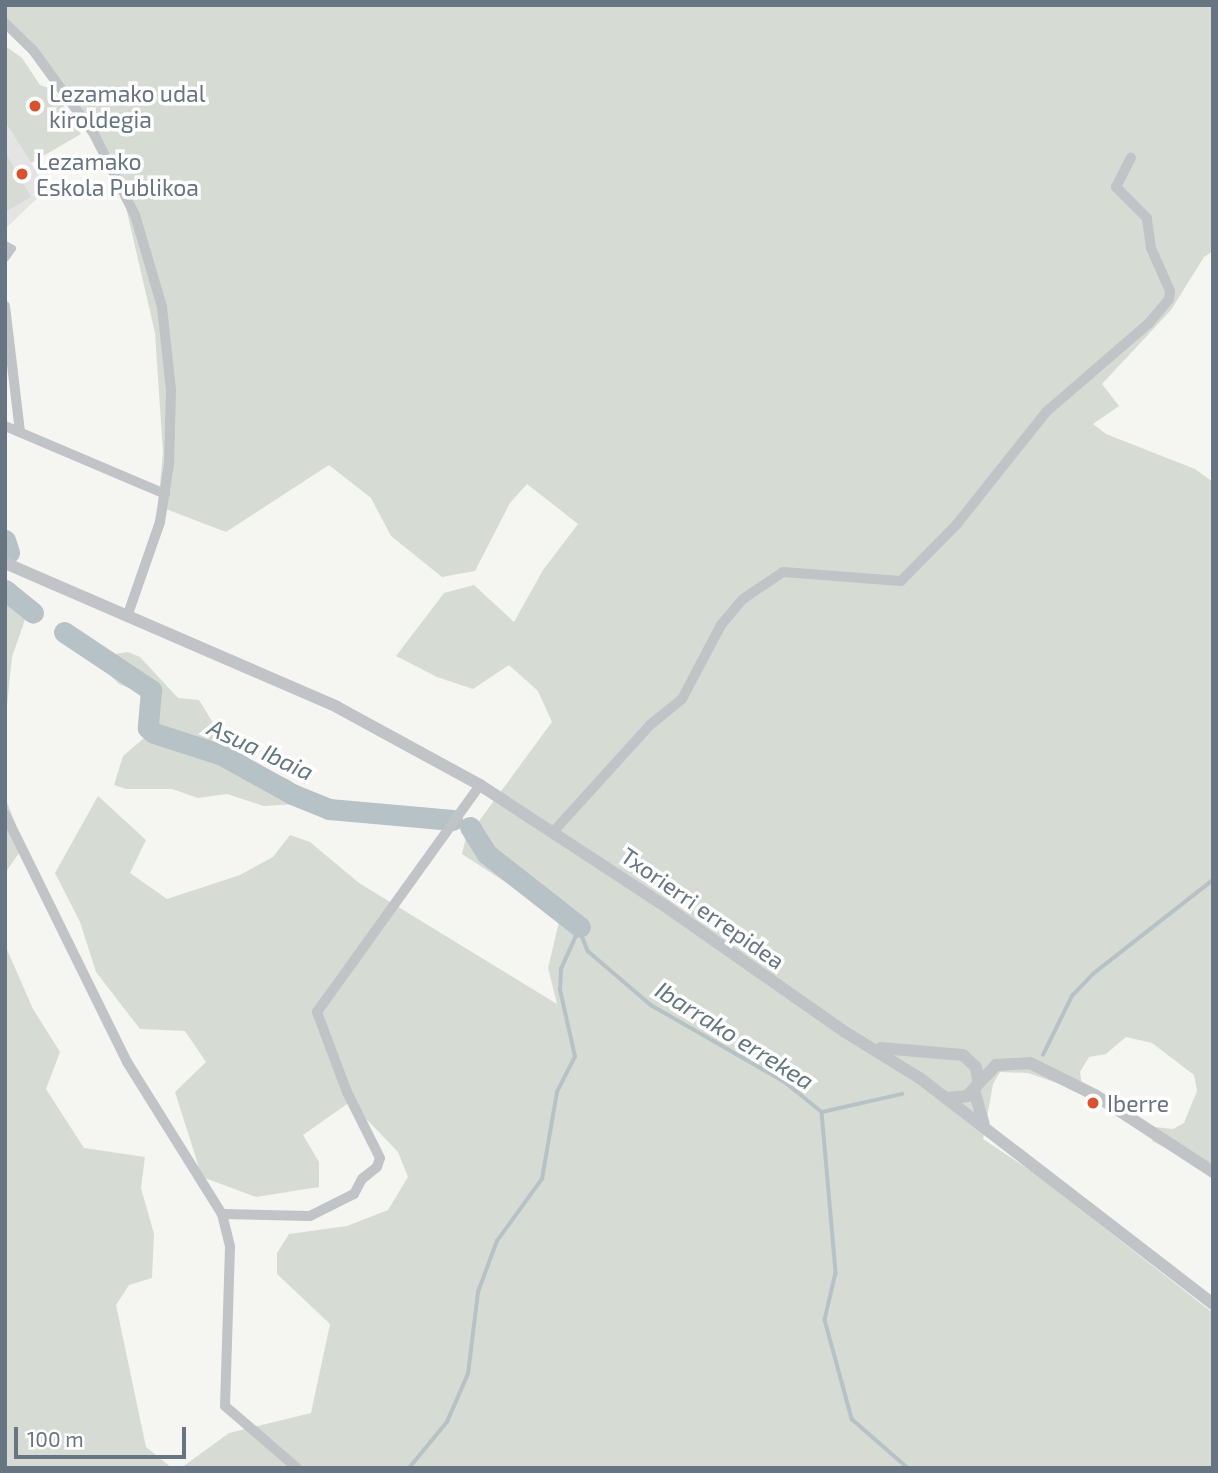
<!DOCTYPE html>
<html>
<head>
<meta charset="utf-8">
<style>
	body { margin:0 }
	#map { position:relative; width:1218px; height:1473px; overflow:hidden; background:#f5f5f2; font-family:"Exo 2",sans-serif }
	div>[style] { position:absolute }
	.built>* { inset:0; background:#e3e4e3 }
	.green>* { inset:0; background:#d6dcd3 }
	.stream>* { height:3.5px; margin:-1.75px; padding:0 1.75px; transform-origin:1.75px; border-radius:1.75px; background:#b7c2c6 }
	.river>* { height:21px; margin:-10.5px; padding:0 10.5px; transform-origin:10.5px; border-radius:10.5px; background:#b7c2c6 }
	.pedestrian>* { height:7px; margin:-3.5px; padding:0 3.5px; transform-origin:3.5px; border-radius:3.5px; background:#c0c4c7 }
	.minor>* { height:10px; margin:-5px; padding:0 5px; transform-origin:5px; border-radius:5px; background:#c0c4c7 }
	.tertiary>* { height:12px; margin:-6px; padding:0 6px; transform-origin:6px; border-radius:6px; background:#c0c4c7 }
	.dots>* { width:19px; height:19px; translate:-50% -50%; box-sizing:border-box; border:4px solid #fff; border-radius:50% }
	span { translate:-50% -50%; white-space:nowrap; text-align:center; line-height:1.15; -webkit-text-stroke:7px #fff; paint-order:stroke }
	.poi-label { font-size:23px; color:#667581 }
	.left { translate:0 -50%; text-align:left }
	.street-label { font-size:23px; color:#667581 }
	.water-label { font-size:24px; color:#62777e; font-style:italic }
	.frame { position:absolute; inset:0; border:7px solid #667581; pointer-events:none }
	.scale { position:absolute; left:14px; top:1427px; width:172px; height:32px; box-sizing:border-box; border:4px solid #667581; border-top:0; padding-left:9px; font-size:21px; line-height:24px; white-space:nowrap; color:#667581; -webkit-text-stroke:5px #fff; paint-order:stroke }
</style>
</head>
<body>
<div id="map">
	<div class="built">
		<div style="clip-path:polygon(5px 122px,47px 189px,5px 229px)"></div>
	</div>
	<div class="green">
		<div style="clip-path:polygon(5px 5px,1213px 5px,1213px 251px,1204px 257px,1171px 310px,1102px 384px,1119px 406px,1093px 424px,1106px 434px,1195px 469px,1213px 482px,1213px 1173px,1152px 1141px,1154px 1127px,1173px 1129px,1184px 1123px,1197px 1091px,1194px 1075px,1152px 1043px,1126px 1037px,1106px 1054px,1089px 1057px,1080px 1072px,1083px 1092px,1028px 1073px,1000px 1072px,993px 1084px,983px 1139px,1034px 1173px,1213px 1313px,1213px 1468px,181px 1468px,229px 1433px,311px 1413px,330px 1324px,277px 1274px,277px 1253px,289px 1234px,347px 1226px,388px 1210px,408px 1177px,398px 1152px,350px 1102px,303px 1135px,319px 1162px,319px 1187px,256px 1197px,202px 1177px,175px 1092px,206px 1062px,185px 1031px,140px 1029px,96px 972px,80px 922px,55px 873px,98px 796px,146px 840px,130px 873px,167px 899px,240px 875px,273px 857px,290px 835px,310px 842px,359px 883px,557px 1004px,548px 968px,560px 918px,462px 854px,468px 828px,479px 821px,552px 722px,538px 691px,509px 665px,473px 689px,437px 677px,396px 656px,444px 593px,474px 585px,514px 622px,543px 570px,578px 524px,527px 484px,510px 503px,475px 571px,442px 577px,391px 536px,371px 498px,329px 465px,226px 532px,158px 506px,163px 452px,155px 333px,121px 186px,81px 109px,28px 38px,5px 20px)"></div>
		<div style="clip-path:polygon(5px 46px,22px 58px,40px 85px,54px 90px,81px 134px,31px 163px,5px 122px)"></div>
		<div style="clip-path:polygon(5px 152px,31px 197px,5px 212px)"></div>
		<div style="clip-path:polygon(5px 594px,28px 611px,12px 657px,5px 725px)"></div>
		<div style="clip-path:polygon(128px 652px,140px 657px,178px 698px,199px 700px,213px 723px,234px 739px,253px 764px,290px 780px,310px 797px,295px 804px,264px 806px,227px 794px,198px 798px,172px 789px,126px 789px,114px 785px,123px 756px,150px 733px,145px 724px,148px 696px,119px 684px,108px 673px,108px 662px,115px 654px)"></div>
		<div style="clip-path:polygon(5px 797px,24px 846px,5px 873px)"></div>
		<div style="clip-path:polygon(5px 945px,33px 1009px,60px 1052px,46px 1089px,84px 1148px,145px 1157px,141px 1188px,154px 1234px,152px 1278px,129px 1285px,116px 1305px,146px 1447px,172px 1468px,5px 1468px)"></div>
	</div>
	<div class="stream">
		<div style="left:580px;top:931px;width:22px;rotate:68deg"></div>
		<div style="left:588px;top:951px;width:83px;rotate:40.6deg"></div>
		<div style="left:651px;top:1005px;width:155px;rotate:29.9deg"></div>
		<div style="left:785px;top:1082px;width:48px;rotate:39deg"></div>
		<div style="left:822px;top:1112px;width:82px;rotate:-12.7deg"></div>
		<div style="left:1043px;top:1055px;width:66px;rotate:-63.8deg"></div>
		<div style="left:1072px;top:996px;width:30px;rotate:-46deg"></div>
		<div style="left:1093px;top:974px;width:152px;rotate:-38.1deg"></div>
		<div style="left:822px;top:1112px;width:162px;rotate:85deg"></div>
		<div style="left:836px;top:1273px;width:48px;rotate:103.2deg"></div>
		<div style="left:825px;top:1320px;width:103px;rotate:74.7deg"></div>
		<div style="left:852px;top:1419px;width:74px;rotate:41.2deg"></div>
		<div style="left:409px;top:1468px;width:60px;rotate:-50.4deg"></div>
		<div style="left:447px;top:1422px;width:52px;rotate:-66.4deg"></div>
		<div style="left:468px;top:1374px;width:83px;rotate:-83deg"></div>
		<div style="left:478px;top:1292px;width:54px;rotate:-69.6deg"></div>
		<div style="left:497px;top:1241px;width:77px;rotate:-54deg"></div>
		<div style="left:542px;top:1179px;width:88px;rotate:-80.2deg"></div>
		<div style="left:557px;top:1092px;width:39px;rotate:-63deg"></div>
		<div style="left:575px;top:1057px;width:69px;rotate:-102.6deg"></div>
		<div style="left:560px;top:990px;width:21px;rotate:-87deg"></div>
		<div style="left:561px;top:969px;width:46px;rotate:-65.7deg"></div>
	</div>
	<div class="river">
		<div style="left:5px;top:540px;width:13px;rotate:72deg"></div>
		<div style="left:5px;top:590px;width:36px;rotate:39deg"></div>
		<div style="left:64px;top:632px;width:105px;rotate:33.7deg"></div>
		<div style="left:151px;top:690px;width:38px;rotate:95deg"></div>
		<div style="left:148px;top:728px;width:8px;rotate:40deg"></div>
		<div style="left:154px;top:733px;width:71px;rotate:17.9deg"></div>
		<div style="left:222px;top:755px;width:80px;rotate:29.1deg"></div>
		<div style="left:292px;top:794px;width:40px;rotate:22deg"></div>
		<div style="left:329px;top:809px;width:124px;rotate:5.1deg"></div>
		<div style="left:470px;top:827px;width:32px;rotate:58deg"></div>
		<div style="left:487px;top:854px;width:118px;rotate:38.1deg"></div>
	</div>
	<div class="pedestrian">
		<div style="left:5px;top:244px;width:8px;rotate:30deg"></div>
		<div style="left:12px;top:248px;width:12px;rotate:125deg"></div>
	</div>
	<div class="minor">
		<div style="left:5px;top:23px;width:39px;rotate:44deg"></div>
		<div style="left:33px;top:50px;width:104px;rotate:54deg"></div>
		<div style="left:94px;top:134px;width:91px;rotate:63.2deg"></div>
		<div style="left:135px;top:215px;width:96px;rotate:73.6deg"></div>
		<div style="left:162px;top:307px;width:83px;rotate:83.8deg"></div>
		<div style="left:171px;top:390px;width:74px;rotate:91.5deg"></div>
		<div style="left:169px;top:464px;width:59px;rotate:98.8deg"></div>
		<div style="left:160px;top:522px;width:97px;rotate:109.2deg"></div>
		<div style="left:5px;top:306px;width:127px;rotate:83.2deg"></div>
		<div style="left:5px;top:426px;width:174px;rotate:23deg"></div>
		<div style="left:5px;top:814px;width:276px;rotate:63.8deg"></div>
		<div style="left:127px;top:1062px;width:179px;rotate:58deg"></div>
		<div style="left:222px;top:1214px;width:34px;rotate:76deg"></div>
		<div style="left:230px;top:1247px;width:159px;rotate:91.8deg"></div>
		<div style="left:225px;top:1406px;width:95px;rotate:40.7deg"></div>
		<div style="left:553px;top:832px;width:144px;rotate:-47.8deg"></div>
		<div style="left:650px;top:725px;width:41px;rotate:-39.1deg"></div>
		<div style="left:682px;top:699px;width:84px;rotate:-62.2deg"></div>
		<div style="left:721px;top:625px;width:34px;rotate:-50deg"></div>
		<div style="left:743px;top:599px;width:48px;rotate:-34deg"></div>
		<div style="left:783px;top:572px;width:118px;rotate:4.4deg"></div>
		<div style="left:901px;top:581px;width:80px;rotate:-45.5deg"></div>
		<div style="left:957px;top:524px;width:143px;rotate:-51.5deg"></div>
		<div style="left:1046px;top:412px;width:136px;rotate:-40.8deg"></div>
		<div style="left:1149px;top:323px;width:31px;rotate:-50deg"></div>
		<div style="left:1169px;top:299px;width:8px;rotate:-83deg"></div>
		<div style="left:1170px;top:291px;width:47px;rotate:-113.8deg"></div>
		<div style="left:1151px;top:248px;width:30px;rotate:-98deg"></div>
		<div style="left:1147px;top:218px;width:44px;rotate:-135deg"></div>
		<div style="left:1116px;top:187px;width:33px;rotate:-63deg"></div>
		<div style="left:222px;top:1214px;width:88px;rotate:1.3deg"></div>
		<div style="left:310px;top:1216px;width:49px;rotate:-26.6deg"></div>
		<div style="left:354px;top:1194px;width:17px;rotate:-62deg"></div>
		<div style="left:362px;top:1179px;width:19px;rotate:-39deg"></div>
		<div style="left:377px;top:1167px;width:9px;rotate:-72deg"></div>
		<div style="left:380px;top:1158px;width:74px;rotate:-116.6deg"></div>
		<div style="left:347px;top:1092px;width:85px;rotate:-110.6deg"></div>
		<div style="left:317px;top:1012px;width:279px;rotate:-54.3deg"></div>
	</div>
	<div class="tertiary">
		<div style="left:5px;top:563px;width:362px;rotate:23.4deg"></div>
		<div style="left:337px;top:707px;width:163px;rotate:28.6deg"></div>
		<div style="left:480px;top:785px;width:221px;rotate:33.2deg"></div>
		<div style="left:665px;top:906px;width:220px;rotate:35deg"></div>
		<div style="left:845px;top:1032px;width:89px;rotate:31.7deg"></div>
		<div style="left:921px;top:1079px;width:369px;rotate:37.6deg"></div>
		<div style="left:881px;top:1048px;width:82px;rotate:4.9deg"></div>
		<div style="left:963px;top:1055px;width:18px;rotate:43deg"></div>
		<div style="left:976px;top:1067px;width:13px;rotate:81deg"></div>
		<div style="left:974px;top:1090px;width:35px;rotate:74deg"></div>
		<div style="left:946px;top:1098px;width:21px;rotate:-5deg"></div>
		<div style="left:967px;top:1096px;width:42px;rotate:-46.9deg"></div>
		<div style="left:996px;top:1065px;width:34px;rotate:-3deg"></div>
		<div style="left:1030px;top:1063px;width:72px;rotate:26.2deg"></div>
		<div style="left:1095px;top:1095px;width:141px;rotate:33.1deg"></div>
	</div>
	<div class="dots">
		<div style="left:35px;top:106px;background:#d7532f"></div>
		<div style="left:22px;top:174px;background:#d7532f"></div>
		<div style="left:1093px;top:1103px;background:#d7532f"></div>
	</div>
	<div class="poi-label">
		<span class="left" style="left:49px;top:106px">Lezamako udal<br>kiroldegia</span>
		<span class="left" style="left:36px;top:174px">Lezamako<br>Eskola Publikoa</span>
		<span class="left" style="left:1107px;top:1103px">Iberre</span>
	</div>
	<div class="street-label">
		<span style="left:703px;top:908px;rotate:35deg">Txorierri errepidea</span>
	</div>
	<div class="water-label">
		<span style="left:261px;top:749px;rotate:25deg">Asua Ibaia</span>
		<span style="left:735px;top:1035px;rotate:32deg">Ibarrako errekea</span>
	</div>
	<div class="frame"></div>
	<div class="scale">100 m</div>
</div>
</body>
</html>
